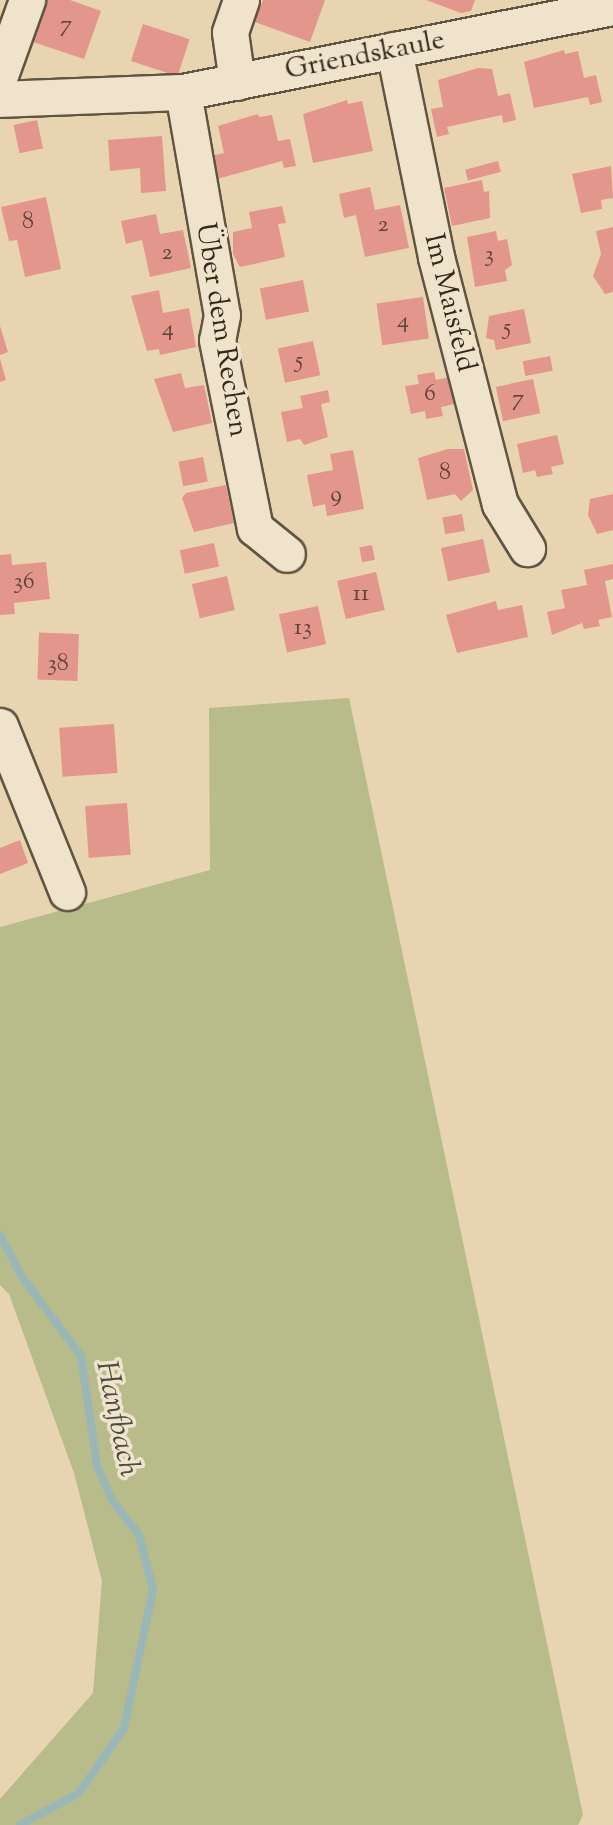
<!DOCTYPE html>
<html>
<head>
<meta charset="utf-8">
<style>
	body { margin:0 }
	#map { position:relative; width:613px; height:1825px; overflow:hidden; background:#e8d4b1; font-family:"Sorts Mill Goudy",serif }
	div>[style] { position:absolute }
	.green>* { inset:0; background:#b7bc8a }
	.stream>* { height:8px; margin:-4px; padding:0 4px; transform-origin:4px; border-radius:4px; background:#9bb6b6 }
	.building>* { inset:0; background:#e3968c; transform-origin:0 0 }
	.roads { filter:drop-shadow(2px 0 #605442) drop-shadow(-2px 0 #605442) drop-shadow(0 2px #605442) drop-shadow(0 -2px #605442) }
	.minor>* { height:35px; margin:-17.5px; padding:0 17.5px; transform-origin:17.5px; border-radius:17.5px; background:#f0e3cc }
	span { translate:-50% -50%; white-space:nowrap; text-align:center; line-height:1.15; -webkit-text-stroke:7px #f0e3cc; paint-order:stroke }
	.number-label { font-size:24px; color:#5f4439 }
	.number-label span { -webkit-text-stroke-width:0 }
	.street-label { font-size:28px; color:#33291d }
	.water-label { font-size:30px; color:#4d4c43; font-style:italic }
</style>
</head>
<body>
<div id="map">
	<div class="green">
		<div style="clip-path:polygon(349px 698px,583px 1815px,578px 1825px,0 1825px,0 1799px,93px 1693px,102px 1581px,74px 1473px,9px 1294px,0 1285px,0 927px,210px 870px,209px 708px)"></div>
	</div>
	<div class="stream">
		<div style="left:0;top:1235px;width:47px;rotate:62.4deg"></div>
		<div style="left:22px;top:1277px;width:99px;rotate:53.2deg"></div>
		<div style="left:81px;top:1356px;width:111px;rotate:81.7deg"></div>
		<div style="left:97px;top:1466px;width:37px;rotate:66deg"></div>
		<div style="left:112px;top:1500px;width:44px;rotate:52.4deg"></div>
		<div style="left:139px;top:1535px;width:57px;rotate:75.7deg"></div>
		<div style="left:153px;top:1590px;width:141px;rotate:101.9deg"></div>
		<div style="left:124px;top:1728px;width:79px;rotate:124.7deg"></div>
		<div style="left:79px;top:1793px;width:67px;rotate:151.5deg"></div>
	</div>
	<div class="building">
		<div style="clip-path:polygon(44px 0,70px 0,101px 11px,84px 59px,30px 41px)"></div>
		<div style="clip-path:polygon(263px 0,325px 0,310px 42px,255px 22px)"></div>
		<div style="clip-path:polygon(426px 0,475px 0,471px 11px,461px 13px)"></div>
		<div style="left:143px;top:24px;width:49px;height:39px;rotate:18deg"></div>
		<div style="clip-path:polygon(564px 50px,565px 54px,578px 51px,584px 78px,596px 75px,602px 102px,590px 105px,588px 97px,534px 108px,524px 62px)"></div>
		<div style="clip-path:polygon(478px 68px,492px 69px,498px 96px,510px 93px,516px 120px,503px 123px,502px 115px,474px 121px,447px 127px,449px 134px,437px 137px,431px 109px,443px 107px,438px 80px)"></div>
		<div style="clip-path:polygon(347px 100px,348px 104px,362px 101px,373px 151px,313px 163px,303px 114px)"></div>
		<div style="clip-path:polygon(258px 114px,259px 117px,272px 115px,278px 141px,290px 139px,296px 166px,284px 168px,282px 161px,217px 179px,212px 156px,224px 153px,218px 126px)"></div>
		<div style="left:37px;top:120px;width:29px;height:24px;rotate:78deg"></div>
		<div style="clip-path:polygon(162px 136px,166px 191px,141px 193px,140px 168px,110px 171px,108px 140px)"></div>
		<div style="left:498px;top:161px;width:11px;height:34px;rotate:75deg"></div>
		<div style="clip-path:polygon(611px 166px,613px 198px,601px 200px,602px 209px,581px 213px,572px 174px)"></div>
		<div style="clip-path:polygon(482px 180px,484px 192px,489px 191px,490px 218px,452px 226px,444px 188px)"></div>
		<div style="clip-path:polygon(370px 187px,375px 210px,400px 205px,409px 248px,365px 257px,356px 215px,344px 218px,339px 194px)"></div>
		<div style="clip-path:polygon(46px 197px,61px 269px,25px 277px,17px 240px,9px 241px,1px 207px)"></div>
		<div style="clip-path:polygon(282px 206px,286px 223px,278px 224px,285px 257px,240px 267px,233px 254px,233px 232px,252px 228px,249px 212px)"></div>
		<div style="clip-path:polygon(156px 214px,160px 234px,183px 230px,191px 268px,150px 277px,142px 240px,126px 244px,121px 221px)"></div>
		<div style="clip-path:polygon(613px 227px,613px 292px,605px 294px,593px 276px,601px 254px,596px 231px)"></div>
		<div style="clip-path:polygon(496px 231px,498px 241px,507px 239px,512px 265px,505px 270px,507px 281px,475px 287px,467px 237px)"></div>
		<div style="left:303px;top:280px;width:32px;height:44px;rotate:79deg"></div>
		<div style="clip-path:polygon(159px 290px,163px 313px,189px 308px,196px 347px,160px 355px,159px 349px,147px 351px,131px 296px)"></div>
		<div style="left:423px;top:297px;width:42px;height:47px;rotate:82deg"></div>
		<div style="clip-path:polygon(524px 309px,531px 343px,496px 350px,494px 340px,486px 338px,489px 316px)"></div>
		<div style="clip-path:polygon(0 326px,8px 352px,0 355px)"></div>
		<div style="left:313px;top:341px;width:35px;height:36px;rotate:78deg"></div>
		<div style="left:550px;top:356px;width:15px;height:28px;rotate:79deg"></div>
		<div style="clip-path:polygon(0 359px,6px 380px,0 382px)"></div>
		<div style="clip-path:polygon(434px 372px,436px 380px,450px 377px,455px 404px,441px 407px,443px 416px,426px 419px,425px 411px,411px 414px,405px 386px,419px 384px,417px 375px)"></div>
		<div style="clip-path:polygon(181px 373px,185px 388px,204px 385px,212px 423px,173px 432px,154px 379px)"></div>
		<div style="left:533px;top:379px;width:35px;height:38px;rotate:78deg"></div>
		<div style="clip-path:polygon(328px 390px,330px 402px,321px 404px,328px 437px,304px 445px,300px 439px,287px 442px,281px 412px,303px 408px,300px 396px)"></div>
		<div style="clip-path:polygon(557px 435px,564px 464px,551px 467px,553px 474px,537px 477px,535px 470px,523px 473px,517px 444px)"></div>
		<div style="clip-path:polygon(448px 449px,464px 449px,473px 490px,461px 501px,455px 494px,427px 500px,418px 458px)"></div>
		<div style="clip-path:polygon(353px 450px,364px 509px,327px 516px,325px 504px,313px 507px,307px 475px,333px 470px,330px 454px)"></div>
		<div style="left:203px;top:457px;width:25px;height:25px;rotate:79deg"></div>
		<div style="clip-path:polygon(226px 485px,234px 523px,194px 532px,182px 498px,186px 493px)"></div>
		<div style="clip-path:polygon(613px 494px,613px 530px,597px 534px,588px 515px,590px 499px)"></div>
		<div style="left:462px;top:514px;width:17px;height:20px;rotate:80deg"></div>
		<div style="left:483px;top:539px;width:34px;height:43px;rotate:78deg"></div>
		<div style="left:214px;top:543px;width:24px;height:35px;rotate:78deg"></div>
		<div style="left:372px;top:545px;width:15px;height:13px;rotate:79deg"></div>
		<div style="clip-path:polygon(11px 554px,12px 565px,46px 562px,50px 599px,14px 603px,15px 614px,0 615px,0 555px)"></div>
		<div style="clip-path:polygon(613px 564px,613px 579px,605px 581px,612px 617px,598px 620px,600px 626px,584px 629px,582px 623px,552px 635px,547px 612px,565px 608px,561px 590px,587px 585px,584px 570px)"></div>
		<div style="left:376px;top:572px;width:39px;height:40px;rotate:77deg"></div>
		<div style="left:227px;top:576px;width:35px;height:36px;rotate:77deg"></div>
		<div style="clip-path:polygon(496px 601px,498px 610px,522px 605px,528px 637px,457px 653px,446px 615px)"></div>
		<div style="left:318px;top:606px;width:39px;height:40px;rotate:78deg"></div>
		<div style="left:79px;top:634px;width:47px;height:40px;rotate:92deg"></div>
		<div style="left:114px;top:724px;width:49px;height:55px;rotate:86deg"></div>
		<div style="left:127px;top:803px;width:52px;height:42px;rotate:86deg"></div>
		<div style="clip-path:polygon(20px 840px,28px 863px,0 874px,0 848px)"></div>
	</div>
	<div class="roads">
		<div class="minor">
			<div style="left:394px;top:50px;width:211px;rotate:78.5deg"></div>
			<div style="left:436px;top:257px;width:255px;rotate:75.5deg"></div>
			<div style="left:500px;top:504px;width:52px;rotate:58.5deg"></div>
			<div style="left:0;top:75px;width:80px;rotate:-70.2deg"></div>
			<div style="left:237px;top:82px;width:50px;rotate:-98deg"></div>
			<div style="left:230px;top:32px;width:34px;rotate:-71deg"></div>
			<div style="left:183px;top:92px;width:226px;rotate:80.1deg"></div>
			<div style="left:222px;top:315px;width:25px;rotate:101deg"></div>
			<div style="left:217px;top:340px;width:192px;rotate:78.6deg"></div>
			<div style="left:255px;top:528px;width:41px;rotate:39.1deg"></div>
			<div style="left:0;top:99px;width:183px;rotate:-2.2deg"></div>
			<div style="left:183px;top:92px;width:438px;rotate:-11.2deg"></div>
			<div style="left:0;top:726px;width:179px;rotate:68deg"></div>
		</div>
	</div>
	<div class="number-label">
		<span style="left:66px;top:26px">7</span>
		<span style="left:28px;top:223px">8</span>
		<span style="left:383px;top:226px">2</span>
		<span style="left:167px;top:254px">2</span>
		<span style="left:489px;top:256px">3</span>
		<span style="left:403px;top:322px">4</span>
		<span style="left:507px;top:329px">5</span>
		<span style="left:168px;top:330px">4</span>
		<span style="left:299px;top:362px">5</span>
		<span style="left:430px;top:395px">6</span>
		<span style="left:518px;top:400px">7</span>
		<span style="left:445px;top:474px">8</span>
		<span style="left:336px;top:496px">9</span>
		<span style="left:24px;top:583px">36</span>
		<span style="left:361px;top:595px">11</span>
		<span style="left:303px;top:629px">13</span>
		<span style="left:58px;top:665px">38</span>
	</div>
	<div class="street-label">
		<span style="left:365px;top:56px;rotate:-11deg">Griendskaule</span>
		<span style="left:449px;top:303px;rotate:76deg">Im Maisfeld</span>
		<span style="left:221px;top:330px;rotate:81deg">Über dem Rechen</span>
	</div>
	<div class="water-label">
		<span style="left:116px;top:1419px;rotate:78deg">Hanfbach</span>
	</div>
</div>
</body>
</html>
